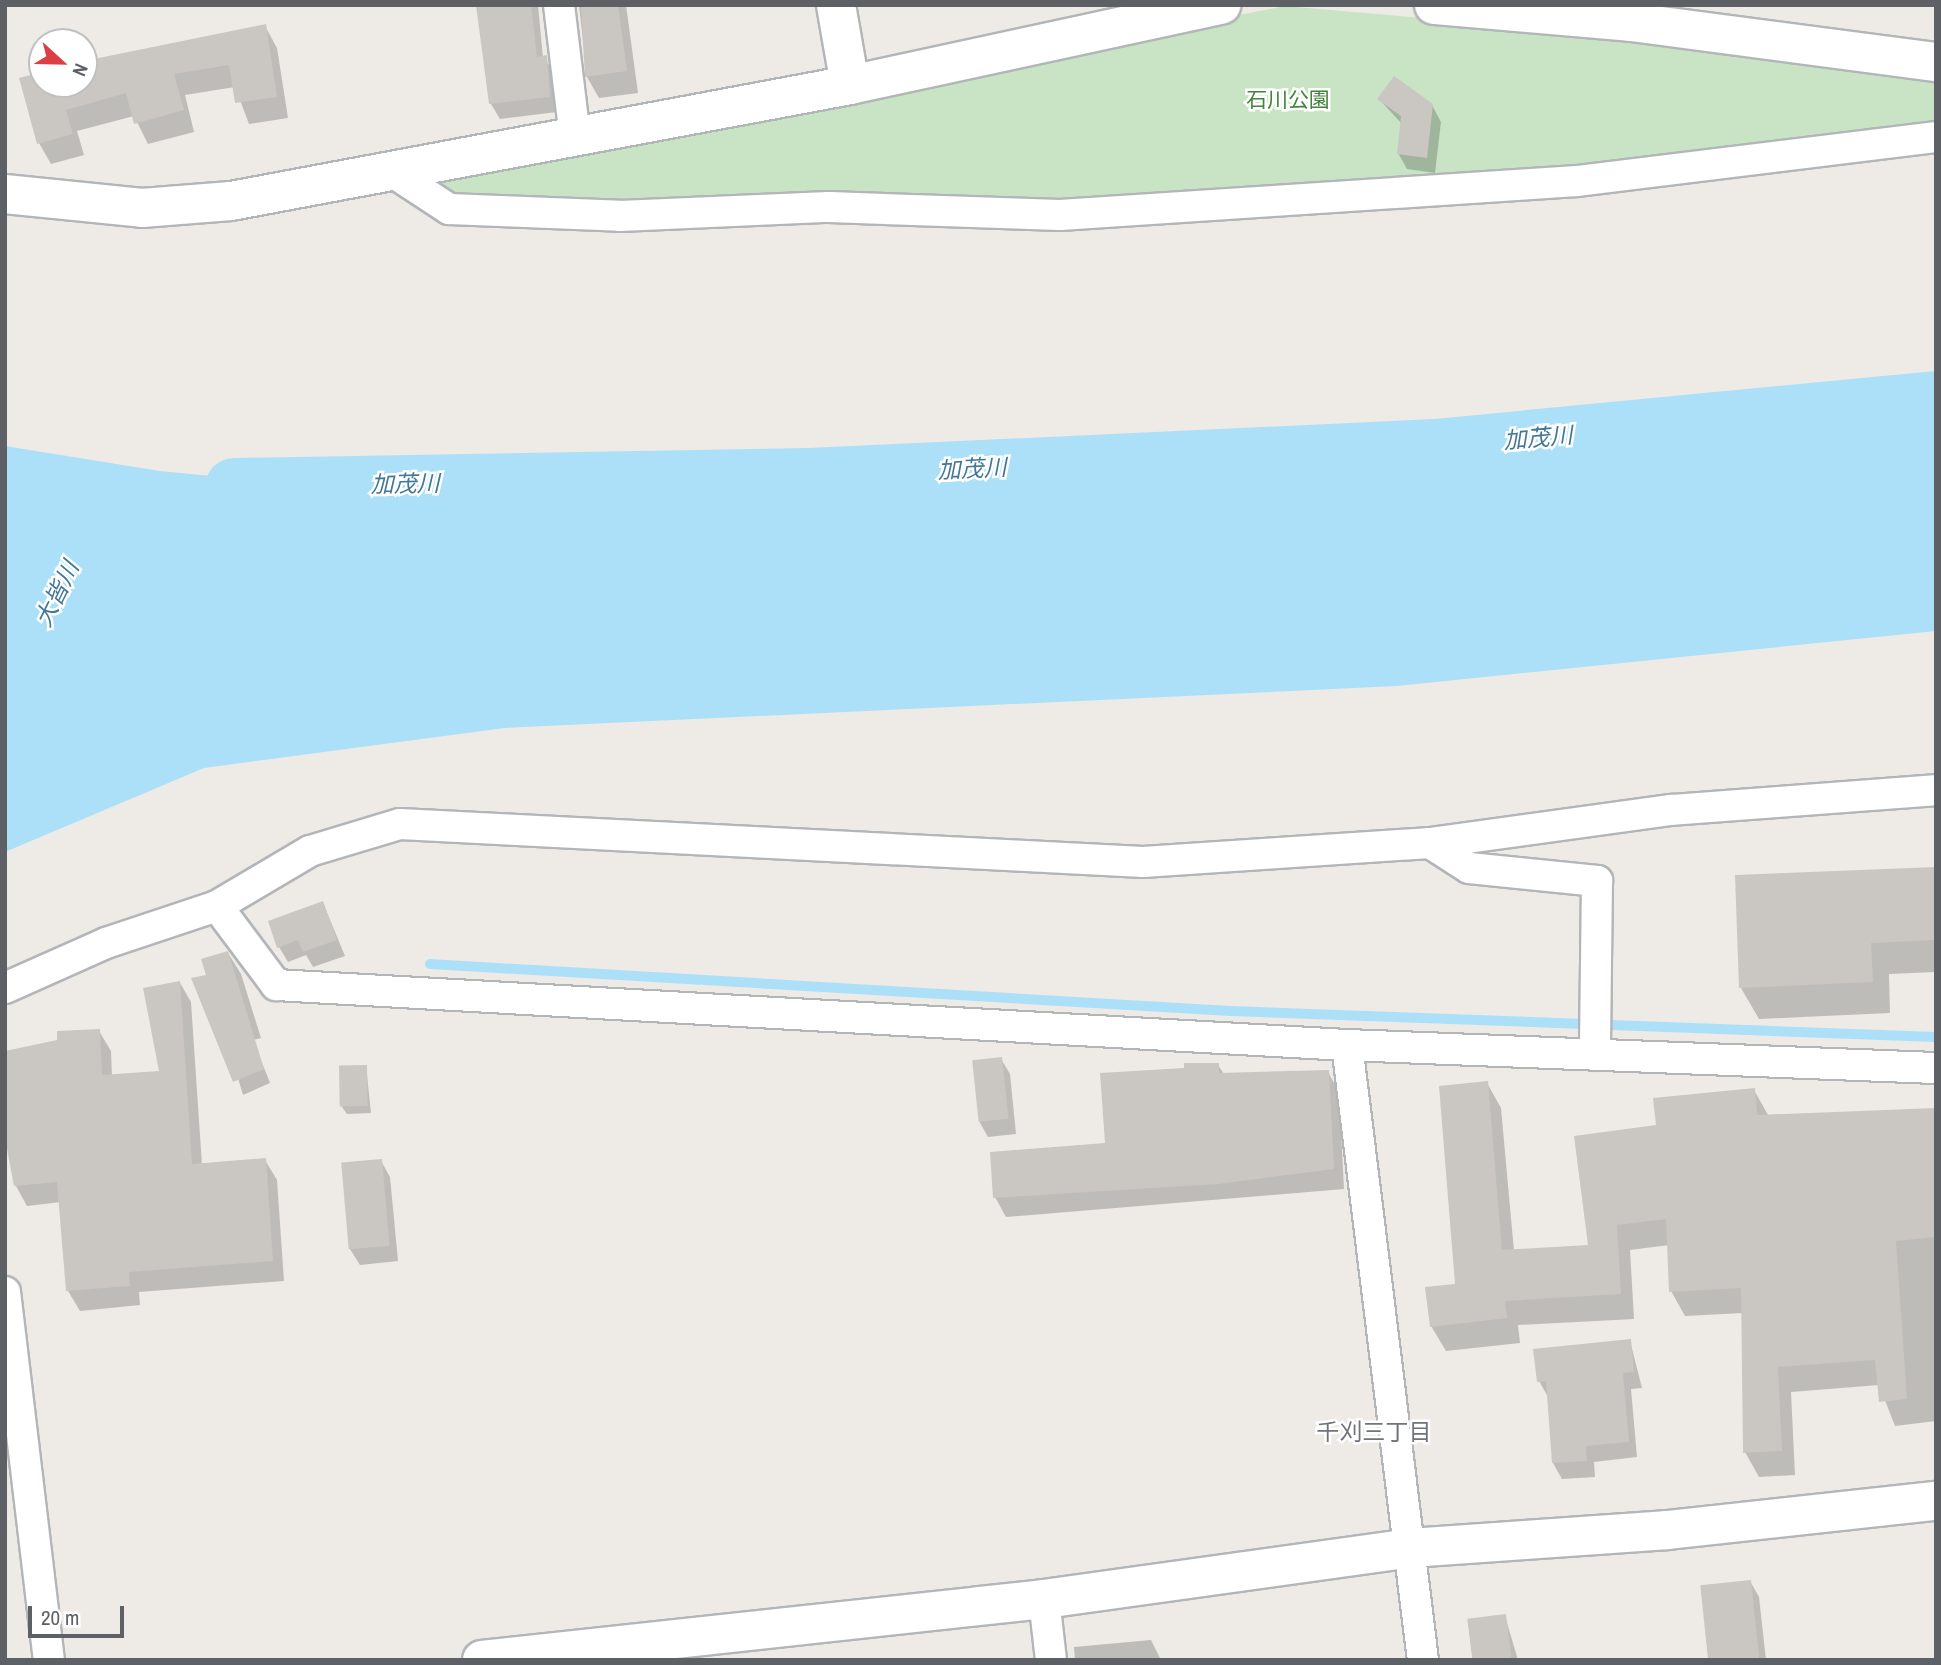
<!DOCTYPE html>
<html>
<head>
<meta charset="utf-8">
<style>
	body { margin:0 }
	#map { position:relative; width:1941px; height:1665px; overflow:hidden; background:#eeebe6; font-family:"Archivo Narrow","Noto Sans JP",sans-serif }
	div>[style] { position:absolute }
	.green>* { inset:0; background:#c8e4c4 }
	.water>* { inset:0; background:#ace0f8 }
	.shadow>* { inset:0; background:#0003 }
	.stream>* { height:10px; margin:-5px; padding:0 5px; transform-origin:5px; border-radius:5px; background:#ace0f8 }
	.river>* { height:58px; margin:-29px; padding:0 29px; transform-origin:29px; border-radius:29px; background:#ace0f8 }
	.building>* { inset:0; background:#cac6c2; transform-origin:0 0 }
	.roads { filter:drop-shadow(2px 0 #b3b6b9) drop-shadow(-2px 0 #b3b6b9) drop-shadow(0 2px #b3b6b9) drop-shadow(0 -2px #b3b6b9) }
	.street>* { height:30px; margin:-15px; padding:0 15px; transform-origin:15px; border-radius:15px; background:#fff }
	.secondary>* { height:38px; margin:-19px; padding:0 19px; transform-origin:19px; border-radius:19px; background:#fff }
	span { translate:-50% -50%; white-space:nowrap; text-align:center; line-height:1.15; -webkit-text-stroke:5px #fff; paint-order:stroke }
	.park-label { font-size:21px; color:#42843d }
	.water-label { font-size:23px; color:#437798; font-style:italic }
	.neighbourhood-label { font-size:23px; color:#6e7477 }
	.frame { position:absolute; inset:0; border:7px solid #5d6165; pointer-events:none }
	.north { position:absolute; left:28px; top:28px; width:70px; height:70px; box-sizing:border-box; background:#fff; border:2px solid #bec0c1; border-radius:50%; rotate:112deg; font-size:19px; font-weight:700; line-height:28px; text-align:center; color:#5d6165 }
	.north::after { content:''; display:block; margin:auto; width:24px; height:32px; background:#dc3e45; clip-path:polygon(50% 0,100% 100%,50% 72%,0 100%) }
	.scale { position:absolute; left:28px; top:1606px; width:96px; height:32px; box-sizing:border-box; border:4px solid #5d6165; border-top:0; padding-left:9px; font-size:21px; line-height:24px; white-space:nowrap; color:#5d6165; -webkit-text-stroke:5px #fff; paint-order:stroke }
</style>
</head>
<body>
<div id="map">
	<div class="green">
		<div style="clip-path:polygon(1285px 6px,1936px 63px,1936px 130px,1572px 176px,1059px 205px,451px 202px,415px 178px)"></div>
	</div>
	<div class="water">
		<div style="clip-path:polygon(1936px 401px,1936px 631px,1397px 686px,505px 728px,204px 768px,5px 852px,5px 446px,160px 471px,480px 502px,1427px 472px)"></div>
	</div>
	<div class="shadow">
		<div style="clip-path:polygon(478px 5px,538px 5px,543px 58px,556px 73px,557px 112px,500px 119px,491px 104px)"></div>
		<div style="clip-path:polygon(579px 5px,626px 5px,638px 93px,599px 98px,587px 77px)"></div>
		<div style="clip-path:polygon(265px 26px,277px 48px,288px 118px,249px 124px,235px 87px,185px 95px,194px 132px,148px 144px,134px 116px,77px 131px,84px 155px,51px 164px,39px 143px,42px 74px,42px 84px,84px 84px,84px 63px)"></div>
		<div style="clip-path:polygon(1379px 99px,1432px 105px,1441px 122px,1435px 173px,1407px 169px,1398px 153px,1402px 124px)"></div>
		<div style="clip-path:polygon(1936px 868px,1936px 972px,1889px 974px,1890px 1013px,1759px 1019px,1741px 988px)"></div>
		<div style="clip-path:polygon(323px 903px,345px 956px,313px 967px,306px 955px,288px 962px,279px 947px)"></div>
		<div style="clip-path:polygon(228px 953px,241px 974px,261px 1038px,253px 1040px,270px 1083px,243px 1095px,208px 977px)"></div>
		<div style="clip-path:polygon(180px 983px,191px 1002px,202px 1165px,265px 1160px,277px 1180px,284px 1281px,139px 1292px,140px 1305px,80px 1311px,68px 1291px,61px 1202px,27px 1206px,16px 1186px,99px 1031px,111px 1051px,112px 1077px,161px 1073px)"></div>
		<div style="clip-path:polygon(1001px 1059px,1010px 1074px,1016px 1134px,988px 1137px,979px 1121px)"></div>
		<div style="clip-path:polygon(1218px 1065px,1224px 1074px,1328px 1072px,1339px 1092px,1344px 1189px,1006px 1217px,995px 1197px,1106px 1144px,1186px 1070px)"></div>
		<div style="clip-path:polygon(366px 1066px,371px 1113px,347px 1114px,342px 1107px)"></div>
		<div style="clip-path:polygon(1487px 1083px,1501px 1108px,1514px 1251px,1590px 1247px,1658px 1126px,1754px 1090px,1768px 1115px,1936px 1110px,1936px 1421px,1895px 1426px,1879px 1385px,1791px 1392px,1795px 1475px,1759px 1477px,1745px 1452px,1743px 1313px,1685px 1316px,1671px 1291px,1669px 1245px,1630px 1250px,1634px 1319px,1518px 1325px,1520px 1343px,1446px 1351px,1431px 1326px,1457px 1285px)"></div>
		<div style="clip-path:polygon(381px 1161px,390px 1177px,398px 1261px,360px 1265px,350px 1249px)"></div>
		<div style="clip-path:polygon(1630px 1341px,1642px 1388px,1631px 1389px,1637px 1457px,1594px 1462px,1595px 1477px,1562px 1479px,1553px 1463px,1548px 1397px,1539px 1381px)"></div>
		<div style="clip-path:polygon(1750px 1581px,1759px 1597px,1766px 1660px,1710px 1660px)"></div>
		<div style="clip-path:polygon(1505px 1616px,1518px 1660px,1475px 1660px)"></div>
		<div style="clip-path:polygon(1151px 1640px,1161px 1660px,1075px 1660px,1074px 1647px)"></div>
	</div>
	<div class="stream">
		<div style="left:430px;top:964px;width:802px;rotate:3.36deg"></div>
		<div style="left:1231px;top:1011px;width:705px;rotate:2.11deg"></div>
	</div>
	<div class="river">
		<div style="left:234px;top:487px;width:575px;rotate:-1deg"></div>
		<div style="left:809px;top:477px;width:627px;rotate:-2.65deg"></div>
		<div style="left:1435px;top:448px;width:503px;rotate:-5.47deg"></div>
	</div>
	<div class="building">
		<div style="clip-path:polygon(476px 5px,531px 5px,537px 57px,547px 55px,550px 97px,489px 104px)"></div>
		<div style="clip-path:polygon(581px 5px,618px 5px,627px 71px,585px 77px)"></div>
		<div style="clip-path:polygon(266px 24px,277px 97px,235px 103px,229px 65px,174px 74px,184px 110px,134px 124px,126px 93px,66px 110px,73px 134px,37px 144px,19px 78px,42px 72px,42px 84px,84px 84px,84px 61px)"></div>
		<div style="clip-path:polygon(1394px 76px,1433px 104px,1427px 158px,1397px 154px,1401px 116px,1377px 99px)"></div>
		<div style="clip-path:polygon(1936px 867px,1936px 940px,1871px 943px,1873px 982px,1739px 988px,1735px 875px)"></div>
		<div style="clip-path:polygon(323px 901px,337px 940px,303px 952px,298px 940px,277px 948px,268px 921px)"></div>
		<div style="clip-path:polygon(228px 951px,264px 1069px,233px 1082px,191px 978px,206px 975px,201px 959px)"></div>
		<div style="clip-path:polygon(180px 981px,192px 1164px,266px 1158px,273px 1261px,129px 1272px,130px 1286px,66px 1291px,57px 1182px,14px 1186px,5px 1138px,5px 1051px,57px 1040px,57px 1031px,100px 1029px,102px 1075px,159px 1071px,143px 988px)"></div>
		<div style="left:1002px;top:1057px;width:62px;height:30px;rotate:84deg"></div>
		<div style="clip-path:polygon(1184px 1063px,1219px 1063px,1219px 1073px,1329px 1070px,1334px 1169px,1218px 1184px,993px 1198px,990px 1152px,1105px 1143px,1100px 1073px,1184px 1068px)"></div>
		<div style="left:367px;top:1065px;width:41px;height:28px;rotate:89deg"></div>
		<div style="clip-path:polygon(1488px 1081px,1502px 1250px,1588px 1245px,1574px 1136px,1656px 1125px,1653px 1098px,1755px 1088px,1757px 1115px,1936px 1108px,1936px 1237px,1896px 1241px,1907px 1399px,1879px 1402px,1875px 1360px,1778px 1367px,1782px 1451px,1743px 1453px,1741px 1288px,1669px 1292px,1666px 1219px,1617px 1225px,1621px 1294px,1505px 1301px,1507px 1318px,1430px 1327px,1425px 1287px,1455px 1284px,1439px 1086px)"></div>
		<div style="left:382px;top:1159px;width:87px;height:41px;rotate:85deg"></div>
		<div style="clip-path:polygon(1631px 1339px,1634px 1372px,1623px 1373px,1629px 1442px,1586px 1446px,1587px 1461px,1552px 1463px,1546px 1381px,1537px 1382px,1533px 1349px)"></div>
		<div style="left:1751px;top:1580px;width:81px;height:51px;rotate:84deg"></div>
		<div style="left:1506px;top:1614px;width:46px;height:39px;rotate:83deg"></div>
	</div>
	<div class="roads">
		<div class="street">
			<div style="left:559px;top:5px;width:134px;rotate:83.1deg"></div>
			<div style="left:394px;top:173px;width:66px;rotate:33.2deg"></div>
			<div style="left:449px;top:209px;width:171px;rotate:2.3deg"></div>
			<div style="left:620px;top:216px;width:209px;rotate:-2.5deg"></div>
			<div style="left:829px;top:207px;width:231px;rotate:2deg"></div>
			<div style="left:1060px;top:215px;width:518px;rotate:-3.76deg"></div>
			<div style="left:1577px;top:181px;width:362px;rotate:-7deg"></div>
			<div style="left:1430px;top:843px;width:46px;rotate:32.7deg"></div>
			<div style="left:1469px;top:868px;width:129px;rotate:5.8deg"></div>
			<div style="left:1597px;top:881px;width:174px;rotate:90.7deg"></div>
			<div style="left:217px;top:906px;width:99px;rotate:53.2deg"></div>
			<div style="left:276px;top:985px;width:1073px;rotate:3.21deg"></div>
			<div style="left:1347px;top:1045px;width:589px;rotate:2.24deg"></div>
			<div style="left:5px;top:988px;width:111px;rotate:-24deg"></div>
			<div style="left:106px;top:943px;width:117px;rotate:-18.4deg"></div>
			<div style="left:217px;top:906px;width:108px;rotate:-30.6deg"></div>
			<div style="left:310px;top:851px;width:94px;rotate:-16.7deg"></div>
			<div style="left:400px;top:824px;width:744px;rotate:2.93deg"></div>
			<div style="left:1143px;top:862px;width:288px;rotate:-3.8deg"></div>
			<div style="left:1430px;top:843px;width:243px;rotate:-7.8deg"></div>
			<div style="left:1671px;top:810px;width:266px;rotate:-4.3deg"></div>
			<div style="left:1347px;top:1045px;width:620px;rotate:82.96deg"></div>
			<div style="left:5px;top:1292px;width:371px;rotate:83.2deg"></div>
			<div style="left:1044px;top:1599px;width:61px;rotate:83.5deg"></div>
		</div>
		<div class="secondary">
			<div style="left:836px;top:5px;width:81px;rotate:80.1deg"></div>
			<div style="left:1434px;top:5px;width:198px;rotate:4.9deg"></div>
			<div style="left:1631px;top:22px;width:308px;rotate:7.5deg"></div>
			<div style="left:5px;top:194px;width:138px;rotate:5.8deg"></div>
			<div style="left:142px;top:208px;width:89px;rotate:-4.5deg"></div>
			<div style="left:231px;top:201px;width:630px;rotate:-10.61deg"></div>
			<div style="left:850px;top:85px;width:380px;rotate:-12.2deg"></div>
			<div style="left:482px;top:1660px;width:565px;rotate:-6.19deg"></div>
			<div style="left:1044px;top:1599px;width:371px;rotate:-7.9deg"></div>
			<div style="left:1411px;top:1548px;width:257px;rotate:-4deg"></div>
			<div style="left:1667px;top:1530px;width:271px;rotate:-6.2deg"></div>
		</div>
	</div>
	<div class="park-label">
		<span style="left:1288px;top:100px">石川公園</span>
	</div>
	<div class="water-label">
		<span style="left:1538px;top:438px;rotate:-5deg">加茂川</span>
		<span style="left:972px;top:469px;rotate:-3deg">加茂川</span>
		<span style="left:405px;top:484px;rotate:-1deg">加茂川</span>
		<span style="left:57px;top:594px;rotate:-64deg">大皆川</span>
	</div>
	<div class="neighbourhood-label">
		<span style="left:1374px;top:1432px">千刈三丁目</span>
	</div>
	<div class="frame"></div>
	<div class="north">N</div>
	<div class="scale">20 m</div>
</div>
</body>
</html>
